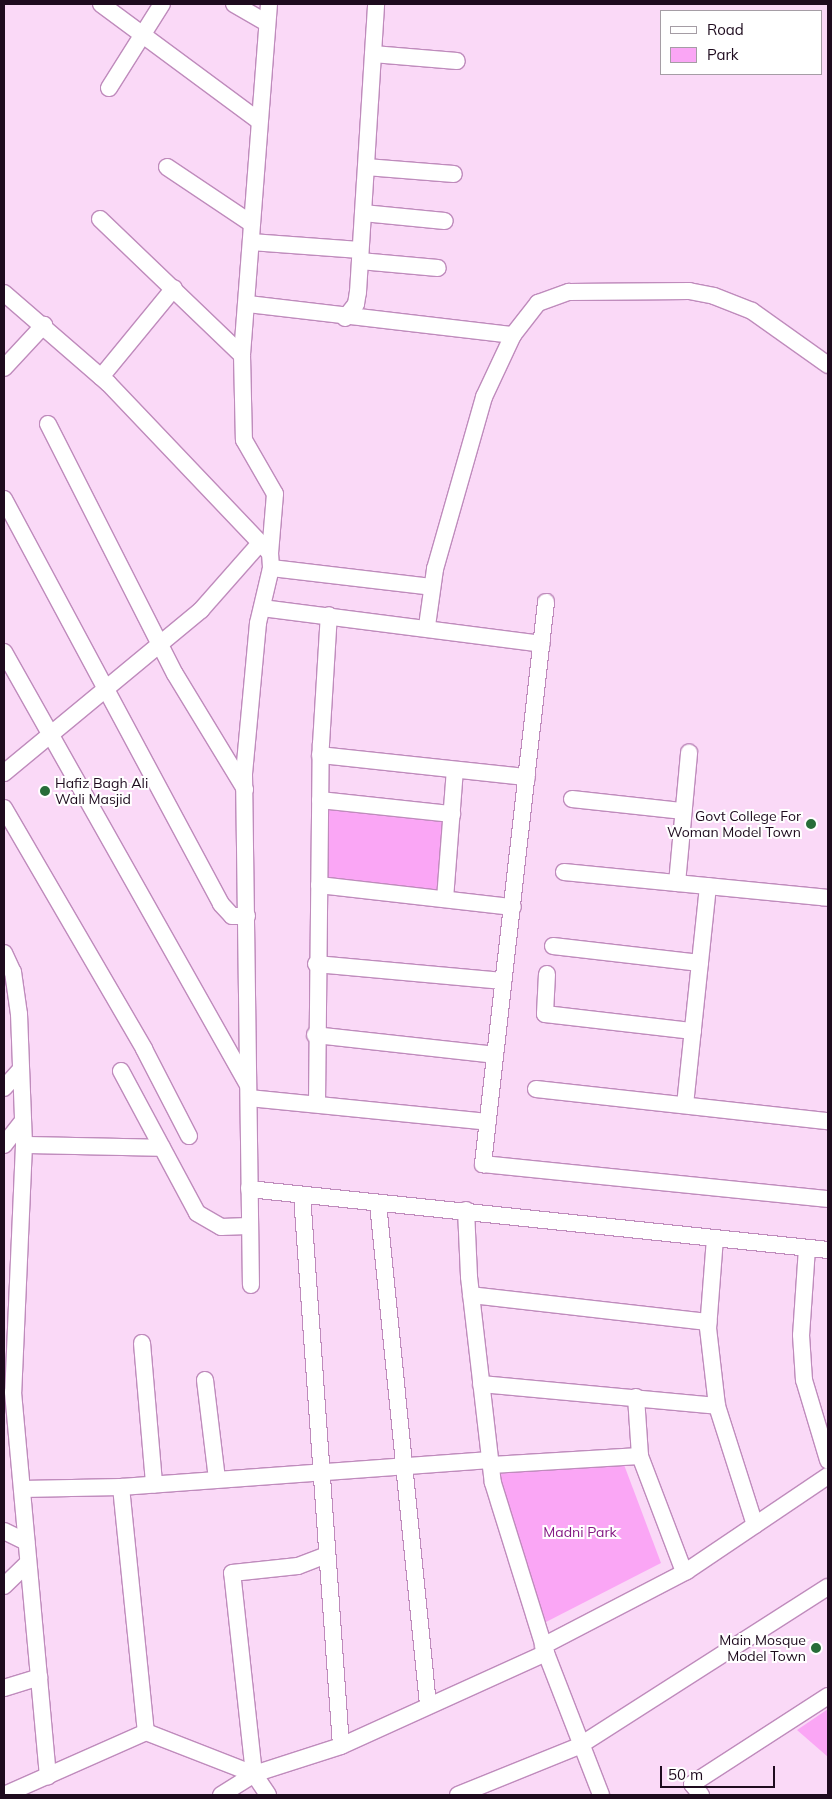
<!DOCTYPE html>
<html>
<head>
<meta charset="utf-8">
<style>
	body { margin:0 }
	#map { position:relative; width:832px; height:1799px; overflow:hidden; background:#fad9f7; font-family:Mulish,sans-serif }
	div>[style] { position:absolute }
	.green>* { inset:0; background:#faa6f5; transform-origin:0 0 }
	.roads { filter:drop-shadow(1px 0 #bf8bbc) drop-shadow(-1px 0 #bf8bbc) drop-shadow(0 1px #bf8bbc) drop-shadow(0 -1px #bf8bbc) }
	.minor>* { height:16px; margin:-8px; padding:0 8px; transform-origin:8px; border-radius:8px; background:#fff }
	.dots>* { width:14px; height:14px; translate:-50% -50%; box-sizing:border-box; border:2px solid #fff; border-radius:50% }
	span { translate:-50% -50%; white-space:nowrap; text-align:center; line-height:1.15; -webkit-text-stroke:4px #fff; paint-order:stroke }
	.poi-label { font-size:14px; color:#1e0b1e }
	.left { translate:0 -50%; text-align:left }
	.right { translate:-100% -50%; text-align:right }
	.park-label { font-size:14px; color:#841983 }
	.frame { position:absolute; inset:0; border:5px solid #1e0b1e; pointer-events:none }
	.legend { position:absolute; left:660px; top:10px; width:162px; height:65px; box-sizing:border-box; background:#fff; border:1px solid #a59da5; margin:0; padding:6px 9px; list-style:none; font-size:15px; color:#1e0b1e }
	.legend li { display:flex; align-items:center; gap:10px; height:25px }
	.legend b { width:25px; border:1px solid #a59da5 }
	.scale { position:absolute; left:660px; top:1766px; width:115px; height:22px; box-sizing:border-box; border:2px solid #1e0b1e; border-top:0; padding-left:6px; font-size:15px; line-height:18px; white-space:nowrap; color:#1e0b1e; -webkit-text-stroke:4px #fff; paint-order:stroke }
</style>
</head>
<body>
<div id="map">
	<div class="green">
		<div style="left:328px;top:806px;width:119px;height:74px;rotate:7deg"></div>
		<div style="clip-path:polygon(623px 1462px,661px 1563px,546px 1622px,503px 1506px,497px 1474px)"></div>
		<div style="clip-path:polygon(828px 1709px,828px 1757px,797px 1730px)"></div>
	</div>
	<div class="roads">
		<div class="minor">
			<div style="left:101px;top:4px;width:195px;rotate:36.5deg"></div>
			<div style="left:234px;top:4px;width:38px;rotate:30deg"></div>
			<div style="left:269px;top:4px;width:352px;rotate:94.4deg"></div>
			<div style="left:242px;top:355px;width:85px;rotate:88.7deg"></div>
			<div style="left:244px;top:440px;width:62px;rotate:60.1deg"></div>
			<div style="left:275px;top:494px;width:59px;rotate:94.8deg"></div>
			<div style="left:373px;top:54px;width:84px;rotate:4.8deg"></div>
			<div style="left:109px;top:88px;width:99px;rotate:-57.8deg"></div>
			<div style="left:167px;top:167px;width:102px;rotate:33.8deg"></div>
			<div style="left:366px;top:167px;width:88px;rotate:4.5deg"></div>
			<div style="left:363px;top:213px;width:82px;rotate:5.6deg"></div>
			<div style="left:100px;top:219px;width:197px;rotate:43.8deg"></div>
			<div style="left:251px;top:242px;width:109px;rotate:4.2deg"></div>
			<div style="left:360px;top:261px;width:78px;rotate:5.1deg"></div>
			<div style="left:4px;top:293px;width:138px;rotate:40.9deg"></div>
			<div style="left:108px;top:383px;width:235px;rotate:46.4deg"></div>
			<div style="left:270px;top:553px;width:15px;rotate:86deg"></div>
			<div style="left:271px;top:568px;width:57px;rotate:103.3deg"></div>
			<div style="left:258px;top:623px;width:152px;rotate:95.3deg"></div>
			<div style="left:244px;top:774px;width:511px;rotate:89.22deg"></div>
			<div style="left:248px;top:304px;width:267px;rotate:6.7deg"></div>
			<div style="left:345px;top:318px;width:18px;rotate:-52deg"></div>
			<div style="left:356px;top:304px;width:12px;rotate:-81deg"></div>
			<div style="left:358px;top:292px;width:289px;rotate:-86.4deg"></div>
			<div style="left:4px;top:368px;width:59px;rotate:-47.1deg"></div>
			<div style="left:101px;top:377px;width:115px;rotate:-50.6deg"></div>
			<div style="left:48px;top:424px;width:280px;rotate:63.1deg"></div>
			<div style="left:175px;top:674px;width:135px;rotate:58.7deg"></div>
			<div style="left:4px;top:499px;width:459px;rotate:61.8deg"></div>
			<div style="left:221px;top:904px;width:16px;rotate:47deg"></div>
			<div style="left:232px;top:916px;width:15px"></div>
			<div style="left:271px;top:568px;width:162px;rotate:6.7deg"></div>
			<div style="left:546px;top:602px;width:566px;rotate:96.4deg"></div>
			<div style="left:483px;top:1164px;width:347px;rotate:5.8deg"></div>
			<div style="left:262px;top:608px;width:282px;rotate:7.3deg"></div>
			<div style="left:427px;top:626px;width:58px;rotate:-82deg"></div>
			<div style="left:435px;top:569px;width:179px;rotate:-74.1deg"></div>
			<div style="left:484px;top:397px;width:68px;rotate:-64.9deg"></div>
			<div style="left:513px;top:335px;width:41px;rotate:-52deg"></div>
			<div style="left:538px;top:303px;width:33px;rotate:-20deg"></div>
			<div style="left:569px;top:292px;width:120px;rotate:-0.5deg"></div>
			<div style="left:689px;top:291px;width:25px;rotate:11deg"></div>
			<div style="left:714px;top:296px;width:41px;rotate:21.5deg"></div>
			<div style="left:752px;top:311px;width:93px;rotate:35.4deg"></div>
			<div style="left:4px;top:652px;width:497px;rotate:60.6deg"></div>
			<div style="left:320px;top:755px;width:208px;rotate:6.1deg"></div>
			<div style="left:4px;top:773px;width:256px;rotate:-39.6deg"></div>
			<div style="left:201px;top:610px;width:89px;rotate:-48.6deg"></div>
			<div style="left:572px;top:799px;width:112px;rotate:6.2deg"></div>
			<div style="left:320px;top:800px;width:133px;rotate:6.1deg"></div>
			<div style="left:4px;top:808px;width:279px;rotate:59.8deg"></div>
			<div style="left:144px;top:1049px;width:98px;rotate:62.7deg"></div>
			<div style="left:564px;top:872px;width:265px;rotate:5.6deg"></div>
			<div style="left:677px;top:883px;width:131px;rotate:-84.7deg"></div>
			<div style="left:319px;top:885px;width:195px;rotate:6.5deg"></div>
			<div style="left:445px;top:899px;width:129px;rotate:-85.6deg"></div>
			<div style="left:553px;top:946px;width:148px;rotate:6.6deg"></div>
			<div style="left:4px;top:953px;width:21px;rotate:65deg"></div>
			<div style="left:13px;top:972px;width:42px;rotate:81.9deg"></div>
			<div style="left:19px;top:1014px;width:131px;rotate:87.8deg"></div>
			<div style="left:24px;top:1145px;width:247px;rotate:92.5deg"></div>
			<div style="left:13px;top:1392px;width:386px;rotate:84.8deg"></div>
			<div style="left:316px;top:964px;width:188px;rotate:5.2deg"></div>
			<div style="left:547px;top:974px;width:40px;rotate:92.9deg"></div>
			<div style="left:545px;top:1014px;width:149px;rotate:6.6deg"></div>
			<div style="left:315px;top:1035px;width:181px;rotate:6.3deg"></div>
			<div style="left:121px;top:1071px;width:161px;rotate:61.8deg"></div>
			<div style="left:197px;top:1213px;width:28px;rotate:30deg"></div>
			<div style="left:221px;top:1227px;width:29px;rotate:-2deg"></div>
			<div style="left:4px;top:1088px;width:25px;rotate:-48deg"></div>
			<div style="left:536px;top:1089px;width:294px;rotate:6.3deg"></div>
			<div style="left:249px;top:1098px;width:240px;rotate:5.7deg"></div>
			<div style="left:317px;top:1103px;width:359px;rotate:-89.4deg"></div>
			<div style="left:321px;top:744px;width:129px;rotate:-86.5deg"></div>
			<div style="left:685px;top:1105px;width:220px;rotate:-84deg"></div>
			<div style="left:4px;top:1145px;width:31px;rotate:-52deg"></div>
			<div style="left:24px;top:1145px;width:138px;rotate:1.2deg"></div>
			<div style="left:249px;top:1189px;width:582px;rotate:6.01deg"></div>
			<div style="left:302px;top:1195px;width:552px;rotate:85.95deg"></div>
			<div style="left:378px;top:1203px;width:504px;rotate:84.31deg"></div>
			<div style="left:466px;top:1210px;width:67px;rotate:87.4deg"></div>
			<div style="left:469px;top:1277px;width:207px;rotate:83.4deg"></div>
			<div style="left:493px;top:1483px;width:178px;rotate:72.7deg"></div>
			<div style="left:546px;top:1653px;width:152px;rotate:68.8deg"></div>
			<div style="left:715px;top:1238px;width:90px;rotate:94.4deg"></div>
			<div style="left:708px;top:1328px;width:79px;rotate:83.4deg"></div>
			<div style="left:717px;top:1406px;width:125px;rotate:72.3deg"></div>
			<div style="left:807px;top:1248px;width:87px;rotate:93.9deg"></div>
			<div style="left:801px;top:1335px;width:45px;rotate:86.2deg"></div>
			<div style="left:804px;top:1380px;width:84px;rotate:73.3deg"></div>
			<div style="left:471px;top:1295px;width:239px;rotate:6.5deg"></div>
			<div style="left:142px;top:1343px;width:142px;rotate:85.1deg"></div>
			<div style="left:205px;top:1380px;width:100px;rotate:83.1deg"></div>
			<div style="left:481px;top:1384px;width:237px;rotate:5.3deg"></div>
			<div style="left:636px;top:1397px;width:59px;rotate:86.1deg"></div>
			<div style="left:640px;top:1456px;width:124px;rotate:69.2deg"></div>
			<div style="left:491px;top:1465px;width:149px;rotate:-3.5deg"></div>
			<div style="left:121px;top:1487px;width:246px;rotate:84.2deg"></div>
			<div style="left:22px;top:1489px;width:99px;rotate:-1.2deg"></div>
			<div style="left:121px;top:1487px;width:370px;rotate:-4.2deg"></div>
			<div style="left:4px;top:1531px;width:25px;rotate:26deg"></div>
			<div style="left:4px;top:1586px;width:33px;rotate:-44deg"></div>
			<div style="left:543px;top:1646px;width:162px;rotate:-27.5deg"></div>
			<div style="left:687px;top:1571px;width:170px;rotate:-34deg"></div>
			<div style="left:4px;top:1688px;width:37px;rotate:-17deg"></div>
			<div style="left:254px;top:1774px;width:202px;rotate:-96.2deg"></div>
			<div style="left:232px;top:1573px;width:66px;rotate:-6.1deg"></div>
			<div style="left:298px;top:1566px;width:31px;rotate:-21deg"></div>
			<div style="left:4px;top:1795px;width:155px;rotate:-23.9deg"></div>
			<div style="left:146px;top:1732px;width:116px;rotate:21.3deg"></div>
			<div style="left:254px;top:1774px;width:25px;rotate:56deg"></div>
			<div style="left:221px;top:1795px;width:39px;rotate:-32deg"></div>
			<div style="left:254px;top:1774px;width:91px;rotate:-17.8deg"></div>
			<div style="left:341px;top:1746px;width:225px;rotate:-24.4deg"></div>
			<div style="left:458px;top:1795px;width:131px;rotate:-22deg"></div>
			<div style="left:579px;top:1746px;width:295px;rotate:-32.6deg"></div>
			<div style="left:701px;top:1795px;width:14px;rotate:-129deg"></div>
			<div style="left:692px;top:1784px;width:162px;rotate:-32.9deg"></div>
		</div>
	</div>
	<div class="dots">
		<div style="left:45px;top:791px;background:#276c38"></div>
		<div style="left:811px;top:824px;background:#276c38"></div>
		<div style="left:816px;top:1648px;background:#276c38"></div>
	</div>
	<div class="poi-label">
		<span class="left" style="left:55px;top:791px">Hafiz Bagh Ali<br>Wali Masjid</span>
		<span class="right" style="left:801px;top:824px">Govt College For<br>Woman Model Town</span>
		<span class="right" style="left:806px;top:1648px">Main Mosque<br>Model Town</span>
	</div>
	<div class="park-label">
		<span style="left:580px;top:1532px">Madni Park</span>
	</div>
	<div class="frame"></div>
	<ul class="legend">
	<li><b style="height:6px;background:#fff"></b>Road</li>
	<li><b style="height:14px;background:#faa6f5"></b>Park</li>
	</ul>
	<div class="scale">50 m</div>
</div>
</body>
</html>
